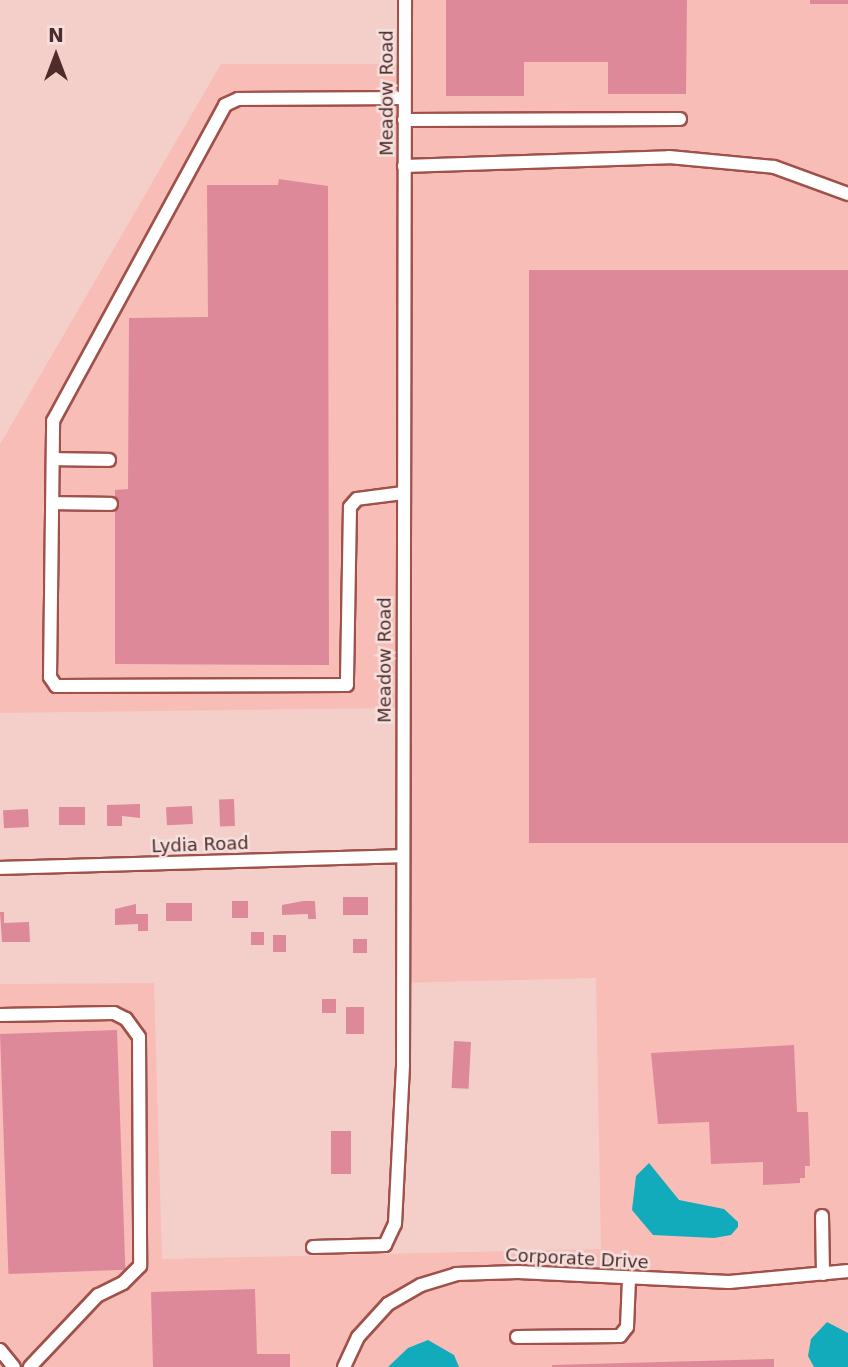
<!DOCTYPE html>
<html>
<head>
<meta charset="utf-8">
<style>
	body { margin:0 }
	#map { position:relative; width:848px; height:1367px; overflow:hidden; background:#f4cfca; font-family:"DejaVu Sans",sans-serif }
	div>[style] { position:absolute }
	.built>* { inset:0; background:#f8bdb6 }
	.water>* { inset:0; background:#12abbb }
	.building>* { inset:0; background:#dd899a; transform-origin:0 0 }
	.roads { filter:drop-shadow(2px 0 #9f514a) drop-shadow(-2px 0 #9f514a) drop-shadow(0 2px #9f514a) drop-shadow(0 -2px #9f514a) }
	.minor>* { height:12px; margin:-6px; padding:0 6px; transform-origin:6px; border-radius:6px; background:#fff }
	span { translate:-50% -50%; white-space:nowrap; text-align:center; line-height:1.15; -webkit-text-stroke:5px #f4e1df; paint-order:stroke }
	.street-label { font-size:18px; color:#4f2c29 }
	.north { position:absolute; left:21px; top:21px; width:70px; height:70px; -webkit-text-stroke:5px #f4e1df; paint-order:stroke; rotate:0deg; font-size:19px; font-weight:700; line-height:28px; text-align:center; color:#4f2c29 }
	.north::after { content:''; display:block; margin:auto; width:24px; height:32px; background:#4f2c29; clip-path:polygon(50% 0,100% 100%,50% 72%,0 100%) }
</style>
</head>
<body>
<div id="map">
	<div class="built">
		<div style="clip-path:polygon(410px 0,848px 0,848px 1367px,0 1367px,0 984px,154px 983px,162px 1259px,601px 1249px,596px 978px,396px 983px,397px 708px,0 713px,0 444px,9px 429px,221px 64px,398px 64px,398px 147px,408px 148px)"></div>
	</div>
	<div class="water">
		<div style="clip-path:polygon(649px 1163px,679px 1200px,724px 1209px,738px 1222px,738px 1227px,731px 1235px,714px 1238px,653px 1235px,632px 1210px,636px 1176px)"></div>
		<div style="clip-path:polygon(827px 1322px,848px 1333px,848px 1367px,814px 1367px,808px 1356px,811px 1339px)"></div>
		<div style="clip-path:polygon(428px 1340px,454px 1355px,459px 1367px,388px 1367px,408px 1348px)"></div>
	</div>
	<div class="building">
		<div style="clip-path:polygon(446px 0,687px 0,686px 94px,608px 94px,608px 62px,524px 62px,524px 96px,446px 96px)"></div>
		<div style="left:810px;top:0;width:38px;height:4px"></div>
		<div style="clip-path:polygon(279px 179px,328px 186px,329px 665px,115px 664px,115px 490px,128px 489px,129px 318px,208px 317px,207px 185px,278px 185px)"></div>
		<div style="left:848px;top:270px;width:573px;height:319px;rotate:90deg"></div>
		<div style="left:234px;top:799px;width:27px;height:15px;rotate:88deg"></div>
		<div style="clip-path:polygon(140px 804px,140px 818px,122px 816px,122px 826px,107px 826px,107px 805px)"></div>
		<div style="left:192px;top:806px;width:18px;height:26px;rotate:87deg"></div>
		<div style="left:85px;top:807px;width:18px;height:26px;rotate:90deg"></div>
		<div style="left:28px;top:809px;width:18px;height:25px;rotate:87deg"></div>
		<div style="left:343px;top:897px;width:25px;height:18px"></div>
		<div style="left:232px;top:901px;width:16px;height:17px"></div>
		<div style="clip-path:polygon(303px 901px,315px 901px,316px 919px,308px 919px,308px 914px,282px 915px,282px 905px)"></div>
		<div style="left:166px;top:903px;width:26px;height:18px"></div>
		<div style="clip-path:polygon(136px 904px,136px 914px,148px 914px,148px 931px,138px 931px,138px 924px,115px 925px,115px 909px)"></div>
		<div style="clip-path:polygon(0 912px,4px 912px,4px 923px,29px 922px,30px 942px,2px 942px)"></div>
		<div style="left:251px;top:932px;width:13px;height:13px"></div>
		<div style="left:273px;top:935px;width:13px;height:17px"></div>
		<div style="left:353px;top:939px;width:14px;height:14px"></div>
		<div style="left:322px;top:999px;width:14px;height:14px"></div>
		<div style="left:346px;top:1007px;width:18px;height:27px"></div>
		<div style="left:117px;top:1030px;width:240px;height:117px;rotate:88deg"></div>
		<div style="left:454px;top:1041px;width:17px;height:47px;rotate:3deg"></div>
		<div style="clip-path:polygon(794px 1045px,797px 1112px,808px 1112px,810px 1166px,805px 1166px,805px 1178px,800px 1178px,800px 1183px,763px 1185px,763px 1162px,711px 1164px,709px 1122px,658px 1124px,651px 1053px)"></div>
		<div style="left:331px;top:1131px;width:20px;height:43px"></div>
		<div style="clip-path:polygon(255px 1289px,257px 1354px,290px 1354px,290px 1367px,153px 1367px,151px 1292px)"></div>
		<div style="clip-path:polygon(774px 1359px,774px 1367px,552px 1367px,552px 1365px)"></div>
	</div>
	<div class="roads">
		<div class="minor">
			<div style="left:404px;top:120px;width:276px;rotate:-0.2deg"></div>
			<div style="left:404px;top:166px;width:265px;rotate:-1.9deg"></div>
			<div style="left:669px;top:157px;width:105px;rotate:5.4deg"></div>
			<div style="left:774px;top:167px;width:79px;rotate:20deg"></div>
			<div style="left:53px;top:459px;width:56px;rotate:1deg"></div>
			<div style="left:403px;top:493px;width:46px;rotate:172.6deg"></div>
			<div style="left:357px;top:499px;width:11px;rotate:131deg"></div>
			<div style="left:350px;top:507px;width:178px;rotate:91deg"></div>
			<div style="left:347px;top:685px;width:291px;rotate:179.8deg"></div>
			<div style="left:56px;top:686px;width:11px;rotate:-124deg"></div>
			<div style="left:50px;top:677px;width:256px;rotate:-89.3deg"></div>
			<div style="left:53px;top:421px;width:360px;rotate:-61.4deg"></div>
			<div style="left:225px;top:105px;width:14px;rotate:-25deg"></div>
			<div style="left:238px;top:99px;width:166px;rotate:-0.3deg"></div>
			<div style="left:53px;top:503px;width:58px;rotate:1deg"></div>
			<div style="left:0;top:868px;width:402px;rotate:-1.7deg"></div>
			<div style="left:0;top:1015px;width:114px;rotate:-1deg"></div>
			<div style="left:114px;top:1013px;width:13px;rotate:27deg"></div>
			<div style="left:126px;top:1019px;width:22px;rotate:54deg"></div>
			<div style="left:139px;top:1037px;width:229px;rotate:89.7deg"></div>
			<div style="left:140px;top:1266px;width:24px;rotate:135deg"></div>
			<div style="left:123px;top:1283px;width:28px;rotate:154deg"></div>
			<div style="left:98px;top:1295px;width:99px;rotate:133.4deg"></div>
			<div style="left:822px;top:1216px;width:58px;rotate:89deg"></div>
			<div style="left:313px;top:1247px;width:72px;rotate:-1.6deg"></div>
			<div style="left:385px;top:1245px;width:23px;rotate:-65deg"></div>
			<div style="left:395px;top:1224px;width:160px;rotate:-87.1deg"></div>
			<div style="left:403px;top:1064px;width:1064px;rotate:-89.89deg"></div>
			<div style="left:517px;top:1337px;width:103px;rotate:-0.6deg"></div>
			<div style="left:620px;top:1336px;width:11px;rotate:-52deg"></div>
			<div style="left:627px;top:1327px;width:47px;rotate:-87.6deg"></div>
			<div style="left:0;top:1350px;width:22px;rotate:51deg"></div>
			<div style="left:344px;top:1367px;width:33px;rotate:-65deg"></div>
			<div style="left:358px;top:1337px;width:45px;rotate:-47.7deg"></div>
			<div style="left:388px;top:1304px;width:38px;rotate:-30deg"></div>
			<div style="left:421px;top:1285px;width:37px;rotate:-17deg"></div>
			<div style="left:456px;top:1274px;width:62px;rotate:-1.8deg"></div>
			<div style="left:518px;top:1272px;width:211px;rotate:2.7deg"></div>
			<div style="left:729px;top:1282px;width:120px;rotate:-5.3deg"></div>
		</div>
	</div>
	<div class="street-label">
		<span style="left:387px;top:93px;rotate:-90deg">Meadow Road</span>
		<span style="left:385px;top:660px;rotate:-90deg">Meadow Road</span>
		<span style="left:200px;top:845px;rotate:-2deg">Lydia Road</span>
		<span style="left:577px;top:1259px;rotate:3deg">Corporate Drive</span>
	</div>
	<div class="north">N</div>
</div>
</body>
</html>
